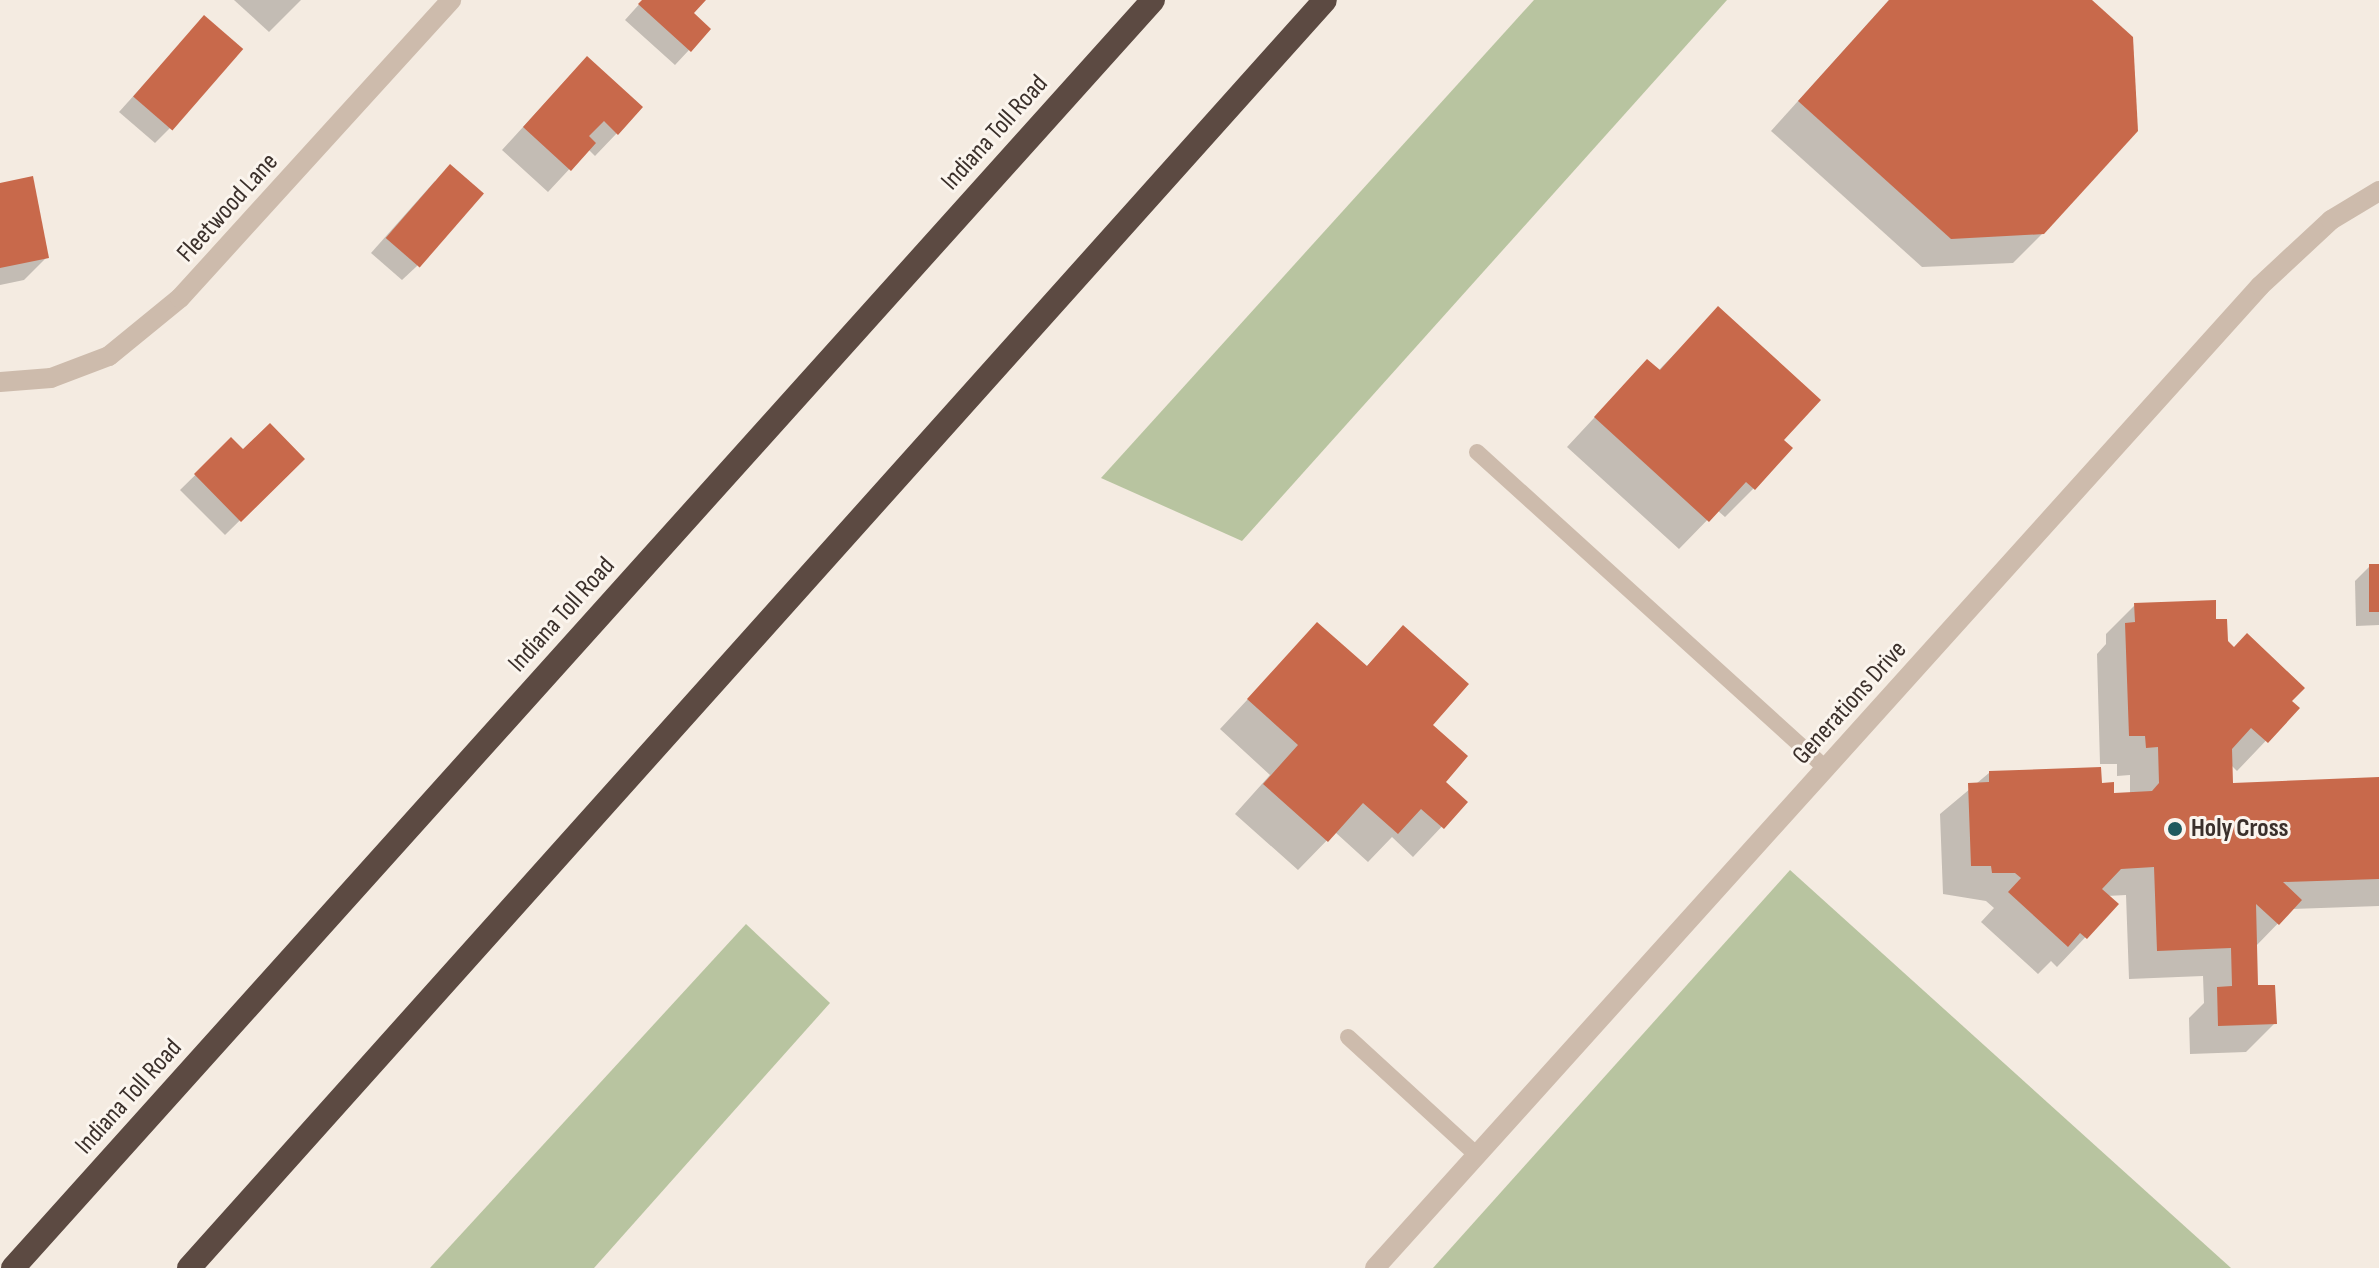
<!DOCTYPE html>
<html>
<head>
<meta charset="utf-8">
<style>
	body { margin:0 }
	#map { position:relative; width:2379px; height:1268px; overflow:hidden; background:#f4ebe1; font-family:"Sofia Sans Condensed",sans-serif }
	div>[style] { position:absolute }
	.green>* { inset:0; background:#b8c4a0 }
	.shadow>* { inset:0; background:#0003 }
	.building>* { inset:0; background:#c8694b; transform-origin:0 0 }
	.lane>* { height:16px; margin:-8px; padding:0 8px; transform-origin:8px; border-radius:8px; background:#cdbbac }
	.street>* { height:20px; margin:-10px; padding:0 10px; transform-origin:10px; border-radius:10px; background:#cdbbac }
	.highway>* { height:24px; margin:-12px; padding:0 12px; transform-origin:12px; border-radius:12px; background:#5c4a42 }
	.dots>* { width:22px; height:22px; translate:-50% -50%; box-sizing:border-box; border:4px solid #fbf5ee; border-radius:50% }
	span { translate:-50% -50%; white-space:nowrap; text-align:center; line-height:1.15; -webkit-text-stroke:6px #fbf5ee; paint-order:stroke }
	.street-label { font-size:26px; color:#3b302b }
	.poi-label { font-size:26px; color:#3b302b; font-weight:700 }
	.left { translate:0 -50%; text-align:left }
</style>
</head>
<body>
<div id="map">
	<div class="green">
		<div style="clip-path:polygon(1534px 0,1727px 0,1242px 541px,1101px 478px)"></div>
		<div style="clip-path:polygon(1790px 870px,2231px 1268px,1433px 1268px)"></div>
		<div style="clip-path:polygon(746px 924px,830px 1003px,594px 1268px,430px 1268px)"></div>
	</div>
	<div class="shadow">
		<div style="clip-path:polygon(234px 0,301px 0,269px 32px)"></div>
		<div style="clip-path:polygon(643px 0,703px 0,692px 13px,689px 50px,675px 65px,625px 20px)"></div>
		<div style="clip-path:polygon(1889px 0,2089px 0,2043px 233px,2013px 263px,1922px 267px,1771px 131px)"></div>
		<div style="clip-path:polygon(190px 33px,170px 128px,155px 143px,119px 112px)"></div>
		<div style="clip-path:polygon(565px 81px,617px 133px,595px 156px,588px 149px,548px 192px,502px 150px)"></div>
		<div style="clip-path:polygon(435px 181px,417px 266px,402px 280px,371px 253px)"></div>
		<div style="clip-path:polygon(0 185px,47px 257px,24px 280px,0 285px)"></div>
		<div style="clip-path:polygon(1718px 309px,1782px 440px,1754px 488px,1725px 517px,1717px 510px,1679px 549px,1567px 447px,1647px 361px,1658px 371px)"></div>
		<div style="clip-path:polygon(231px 440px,244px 452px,302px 459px,225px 535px,180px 490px)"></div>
		<div style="clip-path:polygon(2370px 566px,2379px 566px,2379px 625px,2356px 626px,2355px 581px)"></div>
		<div style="clip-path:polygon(2135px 605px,2214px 621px,2226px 642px,2297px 708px,2237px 771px,2230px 764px,2231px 785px,2379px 779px,2379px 906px,2292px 909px,2255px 947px,2256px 987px,2275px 1023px,2246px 1052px,2190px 1054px,2189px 1018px,2204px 1003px,2203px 976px,2129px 979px,2126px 895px,2107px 896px,2116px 905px,2057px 967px,2051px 961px,2038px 974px,1981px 922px,1994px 908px,1986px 901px,1943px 894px,1940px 814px,1989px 773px,2100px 785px,2112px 795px,2130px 794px,2130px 775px,2117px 776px,2117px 764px,2100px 764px,2097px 654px,2106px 644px,2106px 634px)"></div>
		<div style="clip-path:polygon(1318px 624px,1366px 667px,1403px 628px,1443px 782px,1465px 802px,1413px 857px,1392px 837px,1368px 862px,1335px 832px,1298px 870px,1235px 814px,1270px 775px,1220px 729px)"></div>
	</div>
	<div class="building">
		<div style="clip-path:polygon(642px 0,706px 0,694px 13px,711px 29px,691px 52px,638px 4px)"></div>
		<div style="clip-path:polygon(1889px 0,2092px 0,2133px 37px,2138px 131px,2044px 234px,1951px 239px,1798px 101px)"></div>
		<div style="left:204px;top:15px;width:52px;height:108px;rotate:41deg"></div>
		<div style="clip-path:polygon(587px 56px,643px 107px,618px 135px,604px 121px,589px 136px,596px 143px,571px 171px,523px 127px)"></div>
		<div style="left:450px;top:164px;width:45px;height:98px;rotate:41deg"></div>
		<div style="clip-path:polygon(33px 176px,49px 258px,0 268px,0 183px)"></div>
		<div style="clip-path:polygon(1718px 306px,1821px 400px,1784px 440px,1793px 448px,1755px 490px,1746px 482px,1709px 522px,1594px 417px,1647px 359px,1660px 370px)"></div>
		<div style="clip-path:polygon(270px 423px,305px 459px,241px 522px,194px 474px,231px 437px,243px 449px)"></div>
		<div style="left:2369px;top:564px;width:10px;height:48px"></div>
		<div style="clip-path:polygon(2216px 600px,2216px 619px,2227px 619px,2228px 641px,2234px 647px,2247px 633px,2305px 688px,2292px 701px,2300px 708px,2268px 743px,2251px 728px,2232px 749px,2233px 783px,2379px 777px,2379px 879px,2283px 882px,2302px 900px,2279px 925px,2256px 904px,2258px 985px,2275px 985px,2277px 1024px,2218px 1026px,2217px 987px,2232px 986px,2231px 948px,2157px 951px,2154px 867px,2121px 869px,2102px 889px,2119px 904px,2087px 939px,2080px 933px,2068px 947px,2008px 892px,2021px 878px,2015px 873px,1992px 873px,1991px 866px,1971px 866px,1968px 783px,1989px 782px,1989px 771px,2101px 767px,2102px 783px,2114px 782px,2114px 793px,2152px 791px,2159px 783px,2158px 747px,2146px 748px,2145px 736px,2129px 736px,2125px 623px,2135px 622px,2134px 603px)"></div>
		<div style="clip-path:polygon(1317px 622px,1367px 666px,1403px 625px,1469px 684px,1433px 725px,1468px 756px,1446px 782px,1468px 802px,1444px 829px,1421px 809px,1398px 834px,1363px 803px,1328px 842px,1263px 784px,1298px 745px,1247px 699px)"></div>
	</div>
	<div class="lane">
		<div style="left:1477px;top:452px;width:471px;rotate:42.2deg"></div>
		<div style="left:1348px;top:1037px;width:175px;rotate:42.5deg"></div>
	</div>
	<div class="street">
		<div style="left:0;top:382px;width:51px;rotate:-4.5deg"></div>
		<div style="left:51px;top:378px;width:62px;rotate:-20.8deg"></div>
		<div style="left:109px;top:356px;width:92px;rotate:-39.2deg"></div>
		<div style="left:180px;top:298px;width:403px;rotate:-47.7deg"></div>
		<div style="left:1375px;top:1268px;width:1322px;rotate:-47.97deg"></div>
		<div style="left:2260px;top:286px;width:97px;rotate:-42.9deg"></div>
		<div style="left:2331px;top:220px;width:56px;rotate:-31.1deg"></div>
	</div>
	<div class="highway">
		<div style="left:13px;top:1268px;width:1705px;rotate:-48.04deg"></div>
		<div style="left:189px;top:1268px;width:1702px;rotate:-48.14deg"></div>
	</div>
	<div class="dots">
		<div style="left:2175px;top:829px;background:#1f5a5e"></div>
	</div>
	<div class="street-label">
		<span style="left:995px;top:133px;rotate:-48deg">Indiana Toll Road</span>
		<span style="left:228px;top:208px;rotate:-48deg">Fleetwood Lane</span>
		<span style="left:562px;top:615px;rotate:-48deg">Indiana Toll Road</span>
		<span style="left:1850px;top:703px;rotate:-48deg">Generations Drive</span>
		<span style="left:129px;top:1097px;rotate:-48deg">Indiana Toll Road</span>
	</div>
	<div class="poi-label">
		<span class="left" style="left:2191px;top:829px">Holy Cross</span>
	</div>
</div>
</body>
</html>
